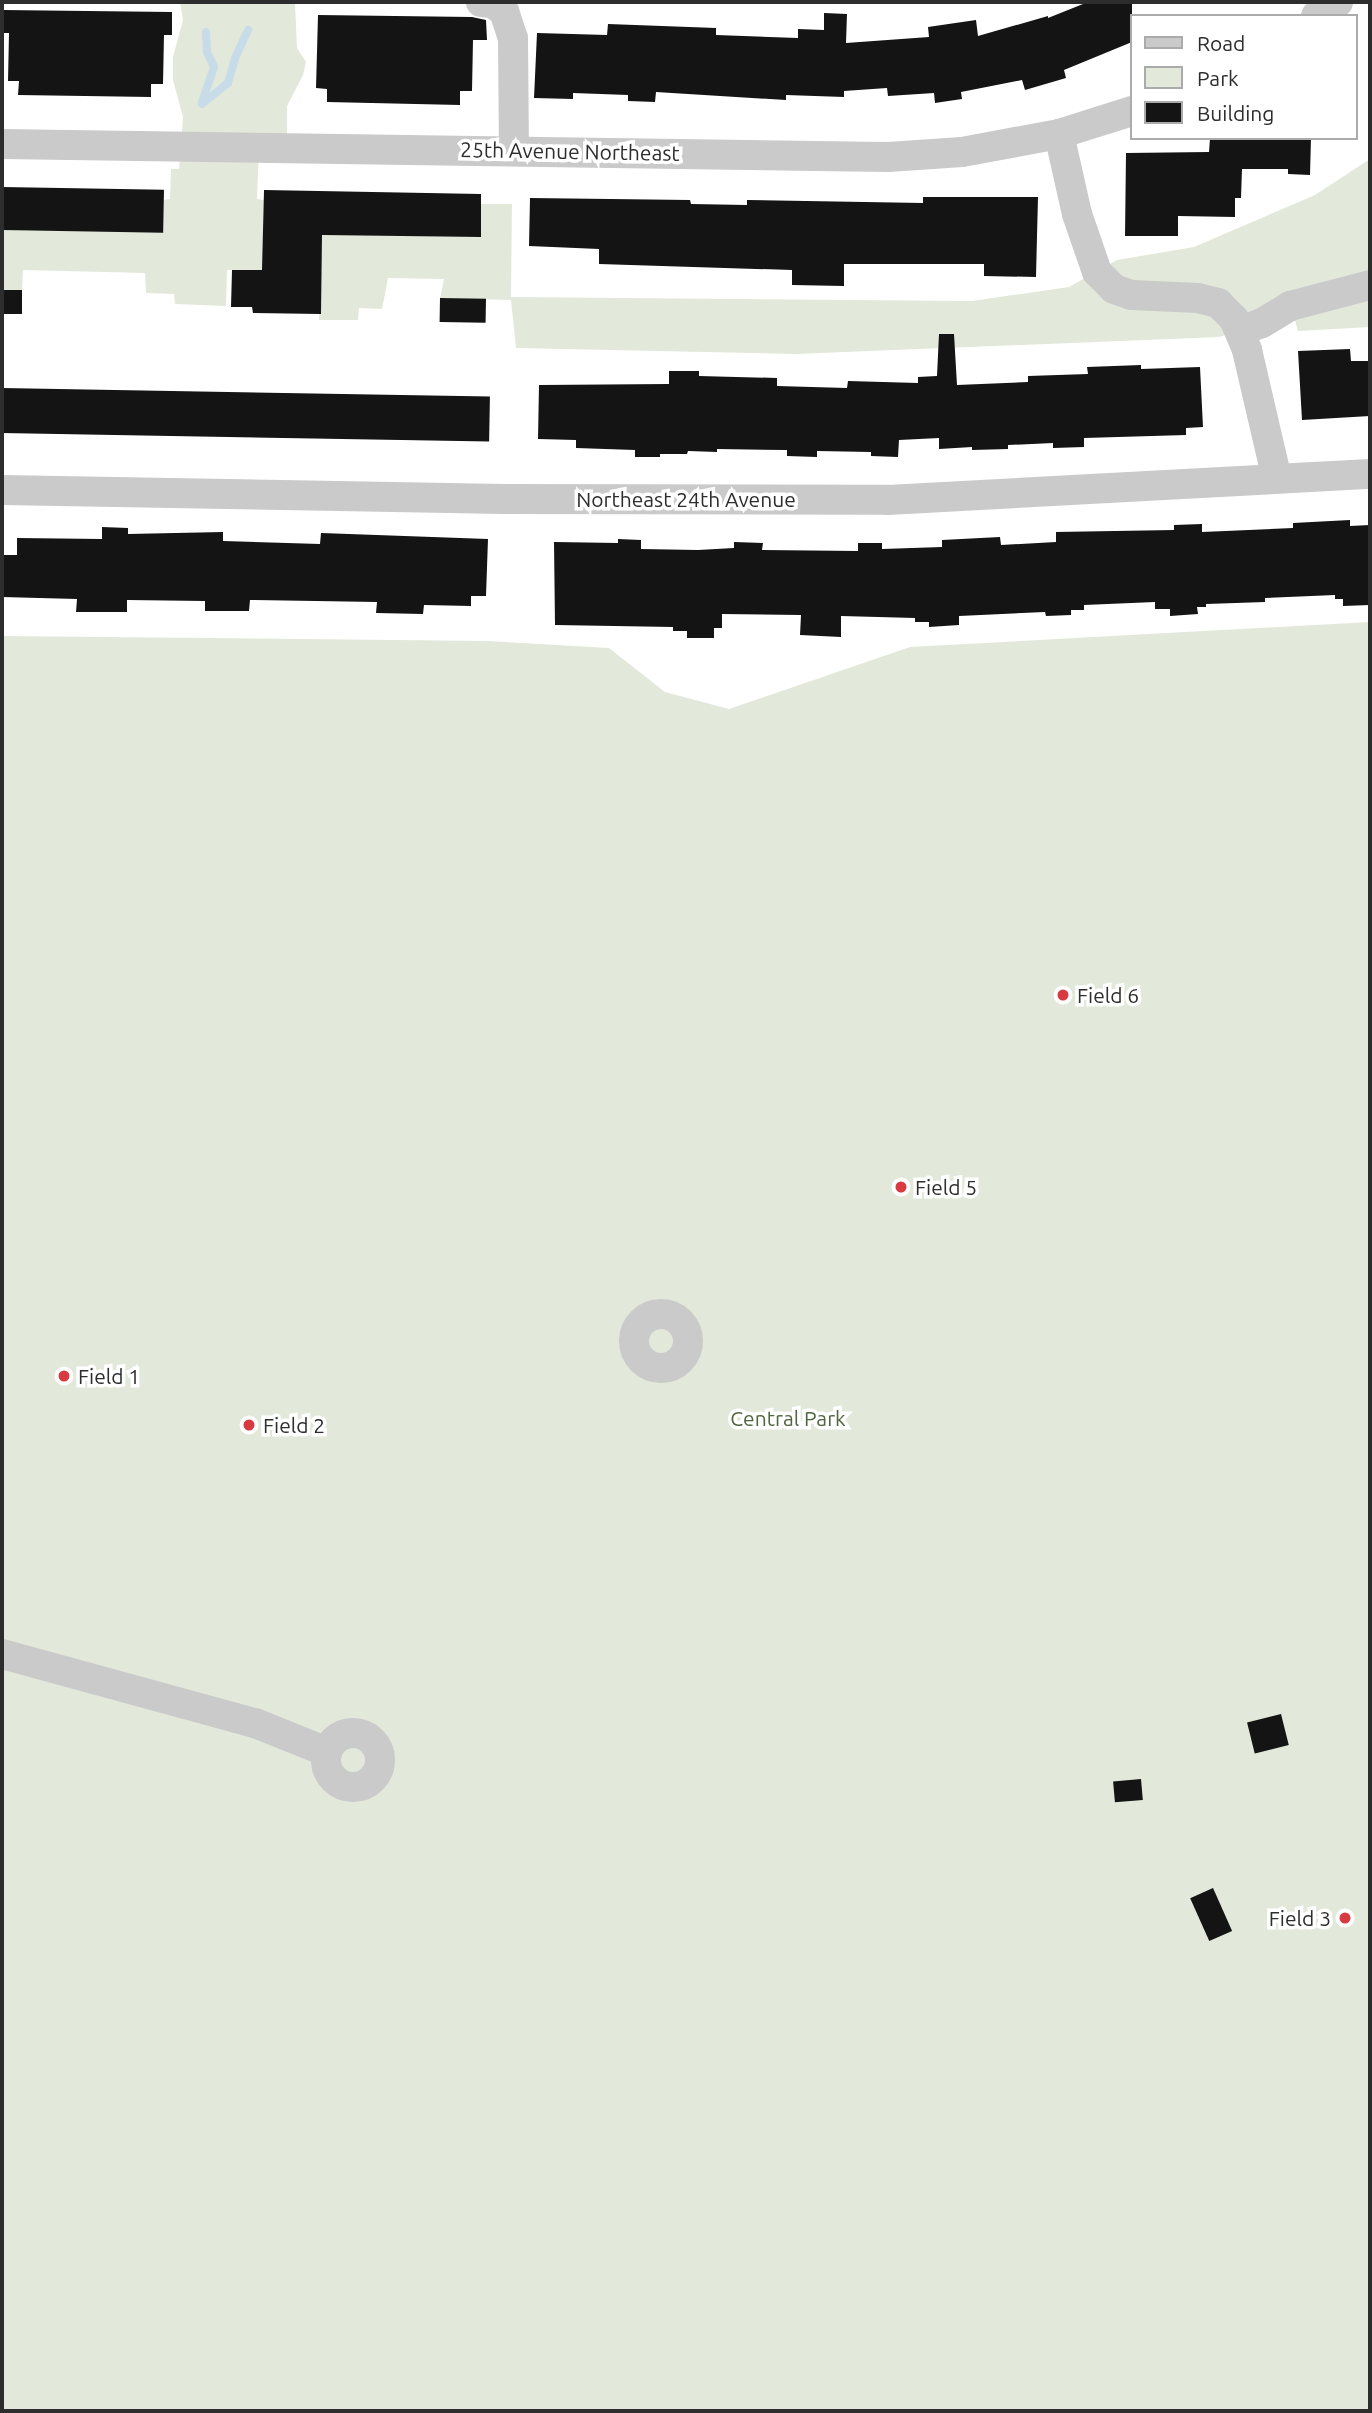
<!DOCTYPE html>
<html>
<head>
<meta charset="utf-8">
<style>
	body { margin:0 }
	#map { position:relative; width:1372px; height:2413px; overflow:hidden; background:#fff; font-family:Ubuntu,sans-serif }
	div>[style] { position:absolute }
	.green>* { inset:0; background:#e2e9db }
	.stream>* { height:8px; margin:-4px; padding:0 4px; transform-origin:4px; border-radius:4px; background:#c8dbe8 }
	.building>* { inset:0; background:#141414; transform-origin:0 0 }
	.minor>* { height:30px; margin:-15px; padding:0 15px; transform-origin:15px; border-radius:15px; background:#cacaca }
	.minor>.ring { margin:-15px; padding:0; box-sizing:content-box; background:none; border:30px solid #cacaca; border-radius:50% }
	.dots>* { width:19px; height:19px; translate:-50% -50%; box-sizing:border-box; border:4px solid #fff; border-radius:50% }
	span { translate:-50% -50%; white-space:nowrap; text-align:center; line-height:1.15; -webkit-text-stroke:7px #fff; paint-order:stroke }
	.street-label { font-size:21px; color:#2d2d2d }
	.poi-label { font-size:21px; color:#2d2d2d }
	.left { translate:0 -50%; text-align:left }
	.right { translate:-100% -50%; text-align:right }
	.park-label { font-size:21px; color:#4f653d }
	.frame { position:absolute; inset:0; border:4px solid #2d2d2d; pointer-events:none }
	.legend { position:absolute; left:1130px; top:14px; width:228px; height:126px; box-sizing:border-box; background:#fff; border:2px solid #ababab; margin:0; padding:9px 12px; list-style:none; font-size:21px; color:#2d2d2d }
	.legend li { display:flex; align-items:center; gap:14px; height:35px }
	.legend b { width:35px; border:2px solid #ababab }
</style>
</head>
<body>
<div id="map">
	<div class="green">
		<div style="clip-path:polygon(180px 2px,295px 2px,297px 48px,306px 62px,303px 75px,287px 106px,287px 147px,259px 147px,257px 199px,264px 200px,263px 233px,481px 237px,481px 204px,512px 204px,511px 297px,972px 301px,1069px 287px,1117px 260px,1194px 247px,1315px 195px,1370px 159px,1370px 327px,1298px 331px,1291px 307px,1240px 331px,1219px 337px,795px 354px,516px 348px,511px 300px,440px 298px,444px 279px,388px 278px,382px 309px,359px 308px,358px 320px,319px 320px,321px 271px,227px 270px,226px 306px,175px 304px,174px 294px,146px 293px,145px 273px,23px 270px,22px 290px,2px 290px,2px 230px,164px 232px,164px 200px,170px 199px,171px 169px,179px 169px,183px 117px,173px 80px,173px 57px,183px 20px)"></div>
		<div style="clip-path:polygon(1370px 622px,1370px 2411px,2px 2411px,2px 636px,488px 641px,609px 648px,665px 692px,729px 709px,910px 647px)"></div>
	</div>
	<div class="stream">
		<div style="left:202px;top:102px;width:37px;rotate:-71deg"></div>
		<div style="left:214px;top:67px;width:17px;rotate:-115deg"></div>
		<div style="left:207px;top:52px;width:20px;rotate:-93deg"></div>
		<div style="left:202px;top:104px;width:33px;rotate:-39deg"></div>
		<div style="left:228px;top:83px;width:26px;rotate:-74deg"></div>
		<div style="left:235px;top:58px;width:31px;rotate:-65deg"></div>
	</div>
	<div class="building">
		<div style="clip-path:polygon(1088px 2px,1132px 2px,1132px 42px,1064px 70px,1066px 78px,1025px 90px,1022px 80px,961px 92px,962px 99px,935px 103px,934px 93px,888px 96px,887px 88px,844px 91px,844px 97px,786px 95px,786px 100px,656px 92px,655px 102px,628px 101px,628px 95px,573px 93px,573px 99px,534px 98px,537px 33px,607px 35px,608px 24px,716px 28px,716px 35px,798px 38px,798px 29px,824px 30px,824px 13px,847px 14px,846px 43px,929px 37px,928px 27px,976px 20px,978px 36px,1048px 16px,1048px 18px)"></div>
		<div style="clip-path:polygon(2px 10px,172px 12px,172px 35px,164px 35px,163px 84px,151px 84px,151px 97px,18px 95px,19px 81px,8px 81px,9px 33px,2px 33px)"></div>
		<div style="clip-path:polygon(318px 15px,472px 17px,486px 20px,487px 40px,473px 40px,472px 91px,460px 91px,460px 105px,327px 102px,327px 89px,316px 88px)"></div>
		<div style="clip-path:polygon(1210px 138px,1311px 138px,1310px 175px,1288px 174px,1288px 169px,1242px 169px,1241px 198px,1235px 198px,1235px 217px,1178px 216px,1178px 236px,1125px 236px,1126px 153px,1209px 152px)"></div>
		<div style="left:2px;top:187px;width:162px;height:43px;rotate:1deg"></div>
		<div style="clip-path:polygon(264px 190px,481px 194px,481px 237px,322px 235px,321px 314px,253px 313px,252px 307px,231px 307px,232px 270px,262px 270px)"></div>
		<div style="clip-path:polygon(923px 197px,1038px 197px,1036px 277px,984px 276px,984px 264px,844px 264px,844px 286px,792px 285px,792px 270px,599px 264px,599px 249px,529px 246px,530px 198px,690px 200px,691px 204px,747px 205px,747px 200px,923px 203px)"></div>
		<div style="left:2px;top:290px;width:20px;height:24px"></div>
		<div style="left:440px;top:298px;width:46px;height:24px;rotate:1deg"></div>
		<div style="clip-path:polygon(939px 334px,954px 334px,957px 385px,1028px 382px,1028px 376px,1088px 374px,1087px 367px,1141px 365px,1141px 369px,1200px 367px,1203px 427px,1186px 428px,1186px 435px,1084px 438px,1084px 447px,1053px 448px,1053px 443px,1008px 445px,1008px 449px,972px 450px,972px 447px,939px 449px,939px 438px,899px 440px,898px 457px,871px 456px,871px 452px,817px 451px,817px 457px,787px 456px,787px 450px,717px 449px,717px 452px,688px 451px,687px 454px,660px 454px,660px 457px,635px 457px,635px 450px,576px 448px,576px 440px,538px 439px,539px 385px,669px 384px,669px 371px,699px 371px,699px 376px,777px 378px,777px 386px,847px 388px,848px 381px,918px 383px,918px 377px,937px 376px)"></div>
		<div style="clip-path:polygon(1350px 349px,1351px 361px,1370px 361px,1370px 416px,1302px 420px,1298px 351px)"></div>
		<div style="left:2px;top:388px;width:488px;height:45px;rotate:1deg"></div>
		<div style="clip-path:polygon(1350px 520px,1350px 526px,1370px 525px,1370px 605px,1343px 606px,1343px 599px,1335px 599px,1335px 595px,1265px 598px,1265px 602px,1206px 604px,1206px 607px,1197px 607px,1198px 614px,1170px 616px,1170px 609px,1155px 609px,1155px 602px,1084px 605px,1084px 610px,1071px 610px,1071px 615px,1046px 616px,1045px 612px,959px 616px,959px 625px,929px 627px,929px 622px,915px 622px,915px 618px,841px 616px,841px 637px,800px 635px,801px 615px,722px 614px,722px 628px,714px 628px,714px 638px,687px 638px,687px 631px,673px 631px,673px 627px,555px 625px,554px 542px,618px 543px,618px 539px,641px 540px,641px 549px,698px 550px,734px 548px,734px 542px,763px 543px,762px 550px,858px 551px,858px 543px,882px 543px,882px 549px,942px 547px,942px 540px,1000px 537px,1001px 545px,1056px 542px,1056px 532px,1174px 530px,1174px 525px,1202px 524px,1202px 532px,1293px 528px,1293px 523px)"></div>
		<div style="clip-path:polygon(102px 527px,128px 528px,128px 534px,223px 532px,223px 541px,320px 544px,321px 533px,488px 539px,486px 596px,471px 596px,471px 606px,424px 605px,423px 614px,376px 613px,377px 602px,250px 600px,249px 611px,205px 611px,205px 601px,127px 600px,127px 612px,76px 612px,77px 599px,2px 597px,2px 555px,17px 555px,17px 538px,102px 539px)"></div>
		<div style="left:1281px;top:1714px;width:32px;height:35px;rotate:76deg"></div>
		<div style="left:1141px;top:1779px;width:21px;height:28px;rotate:85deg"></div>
		<div style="left:1213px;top:1888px;width:47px;height:25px;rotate:66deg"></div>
	</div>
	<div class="minor">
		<div style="left:481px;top:2px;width:11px;rotate:5deg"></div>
		<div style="left:492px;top:3px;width:14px;rotate:34deg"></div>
		<div style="left:504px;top:11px;width:28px;rotate:72deg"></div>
		<div style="left:513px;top:38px;width:112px;rotate:89.5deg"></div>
		<div style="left:1316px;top:16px;width:26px;rotate:-32deg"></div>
		<div style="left:1059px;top:134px;width:82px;rotate:77.3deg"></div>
		<div style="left:1077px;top:214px;width:61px;rotate:71deg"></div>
		<div style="left:1097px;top:272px;width:24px;rotate:45deg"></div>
		<div style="left:1114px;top:289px;width:18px;rotate:19deg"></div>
		<div style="left:1131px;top:295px;width:67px;rotate:2.6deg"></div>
		<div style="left:1198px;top:298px;width:21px;rotate:14deg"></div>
		<div style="left:1218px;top:303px;width:23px;rotate:45deg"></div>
		<div style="left:1234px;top:319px;width:34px;rotate:67deg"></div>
		<div style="left:1247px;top:350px;width:132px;rotate:76.9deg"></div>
		<div style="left:2px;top:144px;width:886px;rotate:0.84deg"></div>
		<div style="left:888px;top:157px;width:74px;rotate:-3.9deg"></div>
		<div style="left:962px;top:152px;width:99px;rotate:-10.5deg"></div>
		<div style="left:1059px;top:134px;width:77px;rotate:-17.5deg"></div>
		<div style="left:1240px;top:331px;width:23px;rotate:-20deg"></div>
		<div style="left:1262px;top:323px;width:33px;rotate:-31deg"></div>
		<div style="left:1290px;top:306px;width:83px;rotate:-14.7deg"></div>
		<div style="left:2px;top:490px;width:502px;rotate:1.03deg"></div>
		<div style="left:504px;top:499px;width:384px;rotate:0.1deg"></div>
		<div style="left:888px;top:500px;width:483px;rotate:-3.1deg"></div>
		<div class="ring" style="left:634px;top:1314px;width:24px;height:24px"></div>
		<div style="left:2px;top:1654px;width:262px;rotate:15.3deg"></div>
		<div style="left:255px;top:1723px;width:78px;rotate:21.9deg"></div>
		<div class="ring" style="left:326px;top:1733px;width:24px;height:24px"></div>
	</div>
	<div class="dots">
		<div style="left:1063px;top:995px;background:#d83a41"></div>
		<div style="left:901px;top:1187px;background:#d83a41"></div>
		<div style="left:64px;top:1376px;background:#d83a41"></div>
		<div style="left:249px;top:1425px;background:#d83a41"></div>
		<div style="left:1345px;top:1918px;background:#d83a41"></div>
	</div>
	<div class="street-label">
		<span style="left:570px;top:151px;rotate:1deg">25th Avenue Northeast</span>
		<span style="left:686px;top:499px">Northeast 24th Avenue</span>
	</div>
	<div class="poi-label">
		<span class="left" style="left:1077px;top:995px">Field 6</span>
		<span class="left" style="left:915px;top:1187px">Field 5</span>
		<span class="left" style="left:78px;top:1376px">Field 1</span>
		<span class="left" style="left:263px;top:1425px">Field 2</span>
		<span class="right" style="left:1331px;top:1918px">Field 3</span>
	</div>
	<div class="park-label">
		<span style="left:788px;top:1418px">Central Park</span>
	</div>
	<div class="frame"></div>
	<ul class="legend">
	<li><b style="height:9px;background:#cacaca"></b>Road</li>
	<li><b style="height:19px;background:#e2e9db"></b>Park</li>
	<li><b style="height:19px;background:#141414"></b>Building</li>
	</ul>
</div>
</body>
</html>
